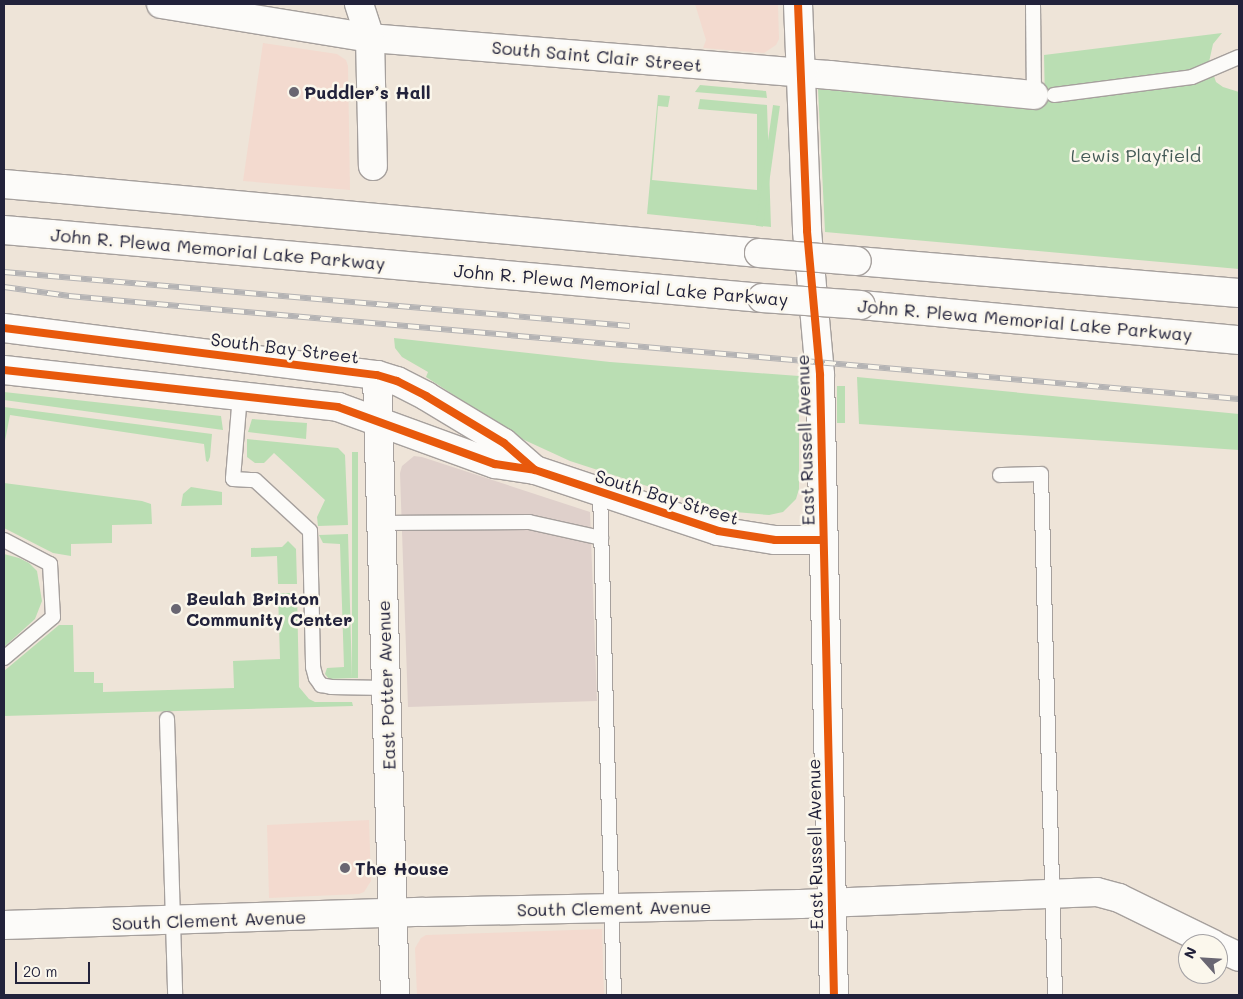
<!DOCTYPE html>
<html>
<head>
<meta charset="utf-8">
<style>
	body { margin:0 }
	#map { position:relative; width:1243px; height:999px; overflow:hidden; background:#eee4d8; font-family:Mali,sans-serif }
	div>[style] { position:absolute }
	.built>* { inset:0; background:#f3dacf }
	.industrial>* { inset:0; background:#dfd0cb }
	.green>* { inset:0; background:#badeb3; transform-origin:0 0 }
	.roads { filter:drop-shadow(1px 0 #a6a09d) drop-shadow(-1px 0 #a6a09d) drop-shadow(0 1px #a6a09d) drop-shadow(0 -1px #a6a09d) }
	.service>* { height:14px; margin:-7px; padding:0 7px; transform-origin:7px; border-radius:7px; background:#fcfbf9 }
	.minor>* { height:28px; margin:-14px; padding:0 14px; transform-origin:14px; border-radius:14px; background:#fcfbf9 }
	.secondary>* { height:28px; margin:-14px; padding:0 14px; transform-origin:14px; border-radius:14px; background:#fcfbf9 }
	.primary>* { height:28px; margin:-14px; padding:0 14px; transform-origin:14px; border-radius:14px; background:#fcfbf9 }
	.motorway>* { height:28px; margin:-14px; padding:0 14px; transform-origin:14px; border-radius:14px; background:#fcfbf9 }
	.rail>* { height:5.5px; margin-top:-2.75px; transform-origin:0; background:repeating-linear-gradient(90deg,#fbf7ec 0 11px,#b4b3b4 0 22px); box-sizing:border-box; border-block:1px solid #b4b3b4 }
	.bridges { filter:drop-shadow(1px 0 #a6a09d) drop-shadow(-1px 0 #a6a09d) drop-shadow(0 1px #a6a09d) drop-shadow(0 -1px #a6a09d) }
	.primary-bridge>* { height:28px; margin:-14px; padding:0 14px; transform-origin:14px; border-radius:14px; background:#fcfbf9 }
	.cycleway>* { height:8px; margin:-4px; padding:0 4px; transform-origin:4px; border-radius:4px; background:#e8590c }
	.dots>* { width:14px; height:14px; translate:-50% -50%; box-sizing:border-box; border:2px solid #fbf7ec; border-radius:50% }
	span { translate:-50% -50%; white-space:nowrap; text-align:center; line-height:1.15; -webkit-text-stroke:5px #fbf7ec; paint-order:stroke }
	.street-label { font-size:18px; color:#22223b }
	.poi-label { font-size:18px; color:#22223b; font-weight:700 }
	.left { translate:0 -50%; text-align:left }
	.park-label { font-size:18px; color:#435956 }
	.frame { position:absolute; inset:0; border:5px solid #22223b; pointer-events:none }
	.north { position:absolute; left:1178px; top:934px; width:50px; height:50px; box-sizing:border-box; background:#fbf7ec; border:1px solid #a4a2a5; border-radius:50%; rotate:296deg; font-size:14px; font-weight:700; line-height:20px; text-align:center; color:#22223b }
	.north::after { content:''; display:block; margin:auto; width:18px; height:22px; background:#696672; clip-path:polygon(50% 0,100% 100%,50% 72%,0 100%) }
	.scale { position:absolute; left:15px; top:962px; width:75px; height:22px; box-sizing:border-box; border:2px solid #22223b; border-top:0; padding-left:6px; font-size:15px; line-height:18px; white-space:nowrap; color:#22223b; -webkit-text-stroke:4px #fbf7ec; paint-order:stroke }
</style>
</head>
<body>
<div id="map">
	<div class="built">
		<div style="clip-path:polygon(695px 4px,778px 4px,779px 39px,776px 45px,764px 53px,703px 48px,706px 40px)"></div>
		<div style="clip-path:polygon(263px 43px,337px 54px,346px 60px,348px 66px,350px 190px,243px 181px)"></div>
		<div style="clip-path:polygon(369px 820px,371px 881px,364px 892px,359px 894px,269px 898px,267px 825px)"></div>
		<div style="clip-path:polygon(602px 929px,604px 995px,417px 995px,415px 948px,421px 938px,426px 935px)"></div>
	</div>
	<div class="industrial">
		<div style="clip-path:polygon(414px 456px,422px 457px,590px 512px,597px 701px,408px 707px,400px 473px,402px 466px)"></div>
	</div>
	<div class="green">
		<div style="clip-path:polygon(1222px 33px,1213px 44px,1209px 62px,1216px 82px,1223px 87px,1239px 92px,1239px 269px,825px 232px,818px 89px,1034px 110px,1045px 105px,1044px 55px)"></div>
		<div style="clip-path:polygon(700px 85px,766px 91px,767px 98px,695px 92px)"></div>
		<div style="clip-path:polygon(658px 95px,670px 96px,668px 107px,658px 106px,652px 180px,757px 190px,757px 114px,698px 109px,700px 99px,767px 105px,771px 227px,647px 214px)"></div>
		<div style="left:773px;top:105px;width:7px;height:122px;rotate:8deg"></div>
		<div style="clip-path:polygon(394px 338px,610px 362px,799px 376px,799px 489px,796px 499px,783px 512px,769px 515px,724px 511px,570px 461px,520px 438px,426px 377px,428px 372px,402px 357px,395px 348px)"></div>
		<div style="clip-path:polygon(857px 377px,1239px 414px,1239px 450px,859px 424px)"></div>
		<div style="left:837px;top:386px;width:8px;height:37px"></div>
		<div style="clip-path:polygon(4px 392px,221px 416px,223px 430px,4px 400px)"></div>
		<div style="clip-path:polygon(4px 407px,212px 434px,210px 457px,208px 462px,206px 461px,204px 444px,10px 415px,4px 446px)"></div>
		<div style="clip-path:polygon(252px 419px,307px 423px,306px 439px,248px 432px)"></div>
		<div style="clip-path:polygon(247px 439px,338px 448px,345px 455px,348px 525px,318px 526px,317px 517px,325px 500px,274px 453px,264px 463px,255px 463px,247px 457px)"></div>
		<div style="left:352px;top:452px;width:6px;height:226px"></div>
		<div style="clip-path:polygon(4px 483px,142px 501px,151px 504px,152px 524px,112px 525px,112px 543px,71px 544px,71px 556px,53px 553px,4px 528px)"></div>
		<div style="clip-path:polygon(191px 487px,222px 492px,222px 505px,181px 506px,183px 494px)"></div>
		<div style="clip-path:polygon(348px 534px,352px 678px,329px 679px,325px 674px,327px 668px,344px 667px,340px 544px,323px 543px,319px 535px)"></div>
		<div style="clip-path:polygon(288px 541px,296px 549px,297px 584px,278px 584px,277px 556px,251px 557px,251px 548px,282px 547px)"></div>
		<div style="clip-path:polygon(4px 554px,19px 558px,29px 563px,37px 571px,42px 601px,35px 619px,4px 647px)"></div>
		<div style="clip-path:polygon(278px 593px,297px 593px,299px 687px,309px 699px,315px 702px,352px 702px,353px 706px,4px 716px,4px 671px,59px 625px,73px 625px,74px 672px,94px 672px,94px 683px,103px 683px,103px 692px,234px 688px,233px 661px,280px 659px)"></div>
	</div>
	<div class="roads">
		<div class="service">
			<div style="left:1033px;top:4px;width:91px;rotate:89.4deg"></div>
			<div style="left:1054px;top:95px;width:139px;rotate:-7.4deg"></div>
			<div style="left:1192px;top:77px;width:51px;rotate:-23.1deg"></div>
			<div style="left:240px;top:395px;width:84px;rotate:94.8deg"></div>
			<div style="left:233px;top:479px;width:22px;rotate:3deg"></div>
			<div style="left:255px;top:480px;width:75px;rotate:42.8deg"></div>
			<div style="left:310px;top:531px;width:136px;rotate:88.7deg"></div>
			<div style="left:313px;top:667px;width:11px;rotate:75deg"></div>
			<div style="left:316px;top:678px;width:9px;rotate:54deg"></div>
			<div style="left:321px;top:685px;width:10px;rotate:11deg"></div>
			<div style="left:331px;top:687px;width:55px;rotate:1deg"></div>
			<div style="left:1000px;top:475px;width:41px;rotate:-1.4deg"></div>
			<div style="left:1041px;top:474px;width:521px;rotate:88.46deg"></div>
			<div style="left:600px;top:492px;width:503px;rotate:88.41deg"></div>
			<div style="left:381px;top:523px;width:148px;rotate:-0.4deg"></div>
			<div style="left:529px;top:522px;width:74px;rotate:12.5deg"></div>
			<div style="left:4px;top:540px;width:52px;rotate:27.6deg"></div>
			<div style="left:50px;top:564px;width:53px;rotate:86.8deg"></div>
			<div style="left:53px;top:617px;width:64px;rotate:140.1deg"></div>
			<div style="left:167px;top:719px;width:276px;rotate:88.3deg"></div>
		</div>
		<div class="minor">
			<div style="left:161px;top:4px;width:212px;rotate:9.2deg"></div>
			<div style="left:370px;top:38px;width:461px;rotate:4.6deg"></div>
			<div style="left:830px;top:75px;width:205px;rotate:5.6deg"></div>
			<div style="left:359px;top:4px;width:36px;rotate:72deg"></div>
			<div style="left:370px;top:38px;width:128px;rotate:88.7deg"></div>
			<div style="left:377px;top:375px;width:620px;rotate:88.34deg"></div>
			<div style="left:4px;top:925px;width:419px;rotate:-1.8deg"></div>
			<div style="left:423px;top:912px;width:377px;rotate:-1.2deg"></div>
			<div style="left:800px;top:904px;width:297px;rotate:-2.3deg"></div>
			<div style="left:1097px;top:892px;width:23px;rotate:15deg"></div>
			<div style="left:1119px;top:898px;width:105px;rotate:26.1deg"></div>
			<div style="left:1218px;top:947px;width:23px;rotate:25deg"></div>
		</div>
		<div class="secondary">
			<div style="left:798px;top:4px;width:227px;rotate:87.7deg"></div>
			<div style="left:807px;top:231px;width:145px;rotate:84.8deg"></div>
			<div style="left:820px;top:375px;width:620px;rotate:88.71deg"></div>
			<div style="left:4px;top:328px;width:376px;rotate:7.2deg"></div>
			<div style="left:377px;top:375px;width:21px;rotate:17deg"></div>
			<div style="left:397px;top:381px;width:33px;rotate:27deg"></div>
			<div style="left:426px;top:396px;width:91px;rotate:31.1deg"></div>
			<div style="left:504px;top:443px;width:41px;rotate:41.1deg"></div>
			<div style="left:4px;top:370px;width:336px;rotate:6.3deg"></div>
			<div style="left:338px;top:407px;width:167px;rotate:20deg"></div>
			<div style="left:495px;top:464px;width:40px;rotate:8.5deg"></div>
			<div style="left:535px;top:470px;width:193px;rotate:18.4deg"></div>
			<div style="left:718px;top:531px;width:58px;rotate:9deg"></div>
			<div style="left:775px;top:540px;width:48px"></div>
		</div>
		<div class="primary">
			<div style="left:62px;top:189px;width:700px;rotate:5.25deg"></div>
			<div style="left:51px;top:234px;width:714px;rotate:5.14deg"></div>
			<div style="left:857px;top:261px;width:383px;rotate:4.8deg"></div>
			<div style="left:861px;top:305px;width:380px;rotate:5.3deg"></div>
		</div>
		<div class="motorway">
			<div style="left:4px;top:184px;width:58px;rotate:4.9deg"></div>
			<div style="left:4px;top:230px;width:47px;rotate:4.9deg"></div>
		</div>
	</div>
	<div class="rail">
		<div style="left:4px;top:272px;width:628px;rotate:4.93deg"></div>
		<div style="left:4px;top:287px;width:66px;rotate:7.9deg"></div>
		<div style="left:69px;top:296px;width:121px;rotate:5.2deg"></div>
		<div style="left:189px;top:307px;width:1054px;rotate:5.01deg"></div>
	</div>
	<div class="bridges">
		<div class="primary-bridge">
			<div style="left:759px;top:253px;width:98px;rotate:4.7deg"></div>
			<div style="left:762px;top:298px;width:99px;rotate:4deg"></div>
		</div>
	</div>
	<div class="cycleway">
		<div style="left:798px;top:4px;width:227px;rotate:87.7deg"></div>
		<div style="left:807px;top:231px;width:145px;rotate:84.8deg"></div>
		<div style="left:820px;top:375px;width:620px;rotate:88.71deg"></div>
		<div style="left:4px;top:328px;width:376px;rotate:7.2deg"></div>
		<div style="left:377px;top:375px;width:21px;rotate:17deg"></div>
		<div style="left:397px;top:381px;width:33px;rotate:27deg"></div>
		<div style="left:426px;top:396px;width:91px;rotate:31.1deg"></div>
		<div style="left:504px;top:443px;width:41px;rotate:41.1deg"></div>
		<div style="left:4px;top:370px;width:336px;rotate:6.3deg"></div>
		<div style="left:338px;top:407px;width:167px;rotate:20deg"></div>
		<div style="left:495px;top:464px;width:40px;rotate:8.5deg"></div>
		<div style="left:535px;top:470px;width:193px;rotate:18.4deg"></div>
		<div style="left:718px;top:531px;width:58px;rotate:9deg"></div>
		<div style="left:775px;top:540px;width:48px"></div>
	</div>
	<div class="dots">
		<div style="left:294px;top:92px;background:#696672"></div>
		<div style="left:176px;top:609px;background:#696672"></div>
		<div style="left:345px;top:868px;background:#696672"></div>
	</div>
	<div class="street-label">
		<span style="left:597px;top:56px;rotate:5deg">South Saint Clair Street</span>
		<span style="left:218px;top:249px;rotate:5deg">John R. Plewa Memorial Lake Parkway</span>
		<span style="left:621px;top:285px;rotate:5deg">John R. Plewa Memorial Lake Parkway</span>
		<span style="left:1025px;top:320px;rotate:5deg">John R. Plewa Memorial Lake Parkway</span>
		<span style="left:285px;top:348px;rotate:7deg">South Bay Street</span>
		<span style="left:805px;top:440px;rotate:-92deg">East Russell Avenue</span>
		<span style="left:667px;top:497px;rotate:17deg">South Bay Street</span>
		<span style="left:386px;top:685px;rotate:-92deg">East Potter Avenue</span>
		<span style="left:815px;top:844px;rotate:-91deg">East Russell Avenue</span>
		<span style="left:614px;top:908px;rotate:-1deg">South Clement Avenue</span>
		<span style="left:209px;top:920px;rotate:-2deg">South Clement Avenue</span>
	</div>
	<div class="poi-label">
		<span class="left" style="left:304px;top:92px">Puddler’s Hall</span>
		<span class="left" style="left:186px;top:609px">Beulah Brinton<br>Community Center</span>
		<span class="left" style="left:355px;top:868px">The House</span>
	</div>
	<div class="park-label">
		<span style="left:1136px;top:155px">Lewis Playfield</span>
	</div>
	<div class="frame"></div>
	<div class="north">N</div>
	<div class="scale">20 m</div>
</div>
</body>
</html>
